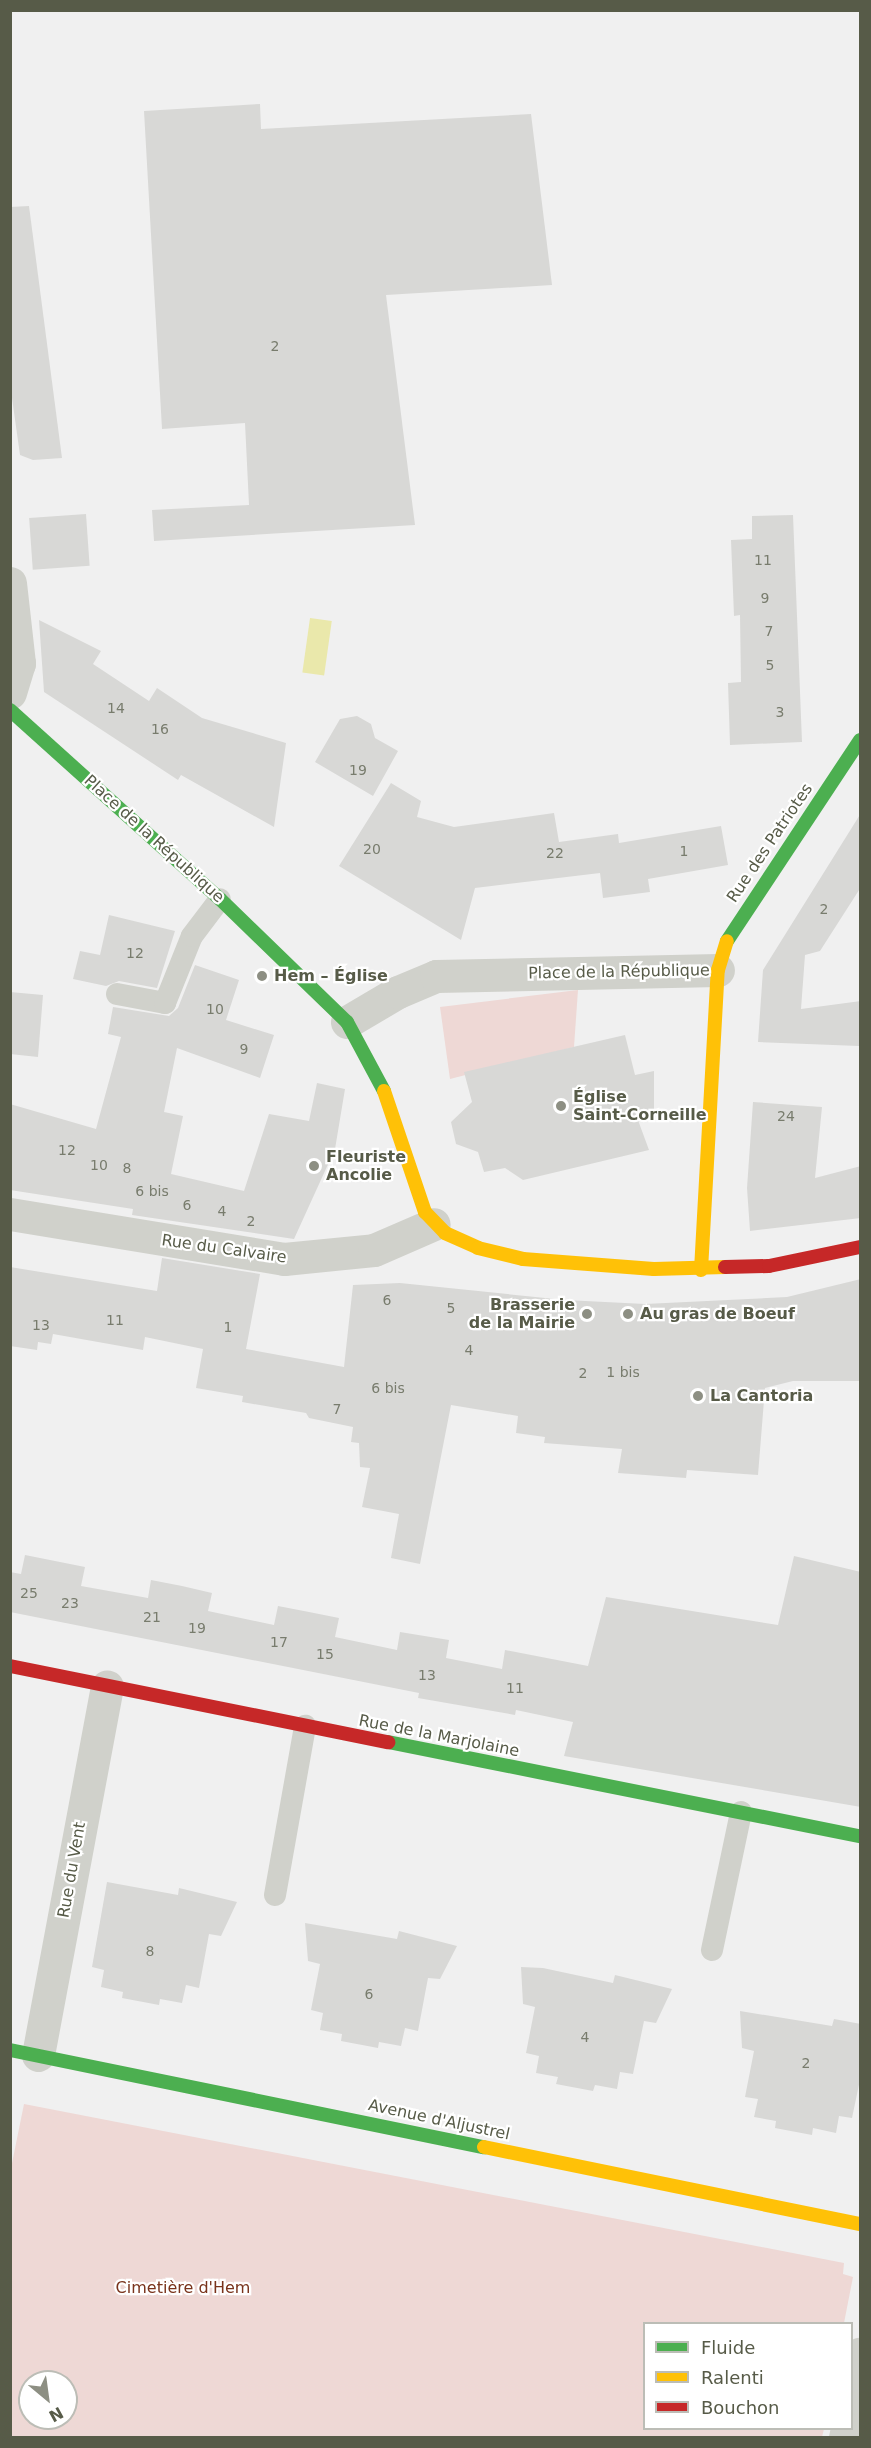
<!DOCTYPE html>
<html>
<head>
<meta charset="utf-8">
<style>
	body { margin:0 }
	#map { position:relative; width:871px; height:2448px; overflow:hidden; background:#f0f0f0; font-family:"DejaVu Sans",sans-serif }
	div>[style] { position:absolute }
	.green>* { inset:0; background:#eed8d5 }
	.water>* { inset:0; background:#eae8ab; transform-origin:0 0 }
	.building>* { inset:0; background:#d8d8d6; transform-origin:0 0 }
	.lane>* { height:22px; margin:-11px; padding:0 11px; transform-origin:11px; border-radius:11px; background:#d0d1cb }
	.street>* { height:33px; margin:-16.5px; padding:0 16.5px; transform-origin:16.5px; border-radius:16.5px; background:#d0d1cb }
	.fast>* { height:14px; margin:-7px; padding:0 7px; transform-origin:7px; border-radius:7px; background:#4caf50 }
	.slow>* { height:14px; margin:-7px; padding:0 7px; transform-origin:7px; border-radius:7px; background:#ffc107 }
	.jam>* { height:14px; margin:-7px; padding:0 7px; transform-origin:7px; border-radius:7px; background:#c62828 }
	.dots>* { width:16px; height:16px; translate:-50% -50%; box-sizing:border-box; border:3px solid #fff; border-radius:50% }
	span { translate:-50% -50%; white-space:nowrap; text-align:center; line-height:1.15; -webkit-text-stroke:4.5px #fff; paint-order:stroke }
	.number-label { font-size:14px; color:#787c6d }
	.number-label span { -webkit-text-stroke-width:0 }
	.street-label { font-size:16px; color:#575b48 }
	.poi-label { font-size:16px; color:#575b48; font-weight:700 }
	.left { translate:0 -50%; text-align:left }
	.right { translate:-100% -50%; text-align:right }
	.park-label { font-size:16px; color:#79331b }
	.frame { position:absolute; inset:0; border:12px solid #575b48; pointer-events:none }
	.legend { position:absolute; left:643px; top:2322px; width:210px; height:108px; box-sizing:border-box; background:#fff; border:2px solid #bcbdb6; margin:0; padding:8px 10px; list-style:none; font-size:18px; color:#575b48 }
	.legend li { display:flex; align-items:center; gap:12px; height:30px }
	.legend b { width:30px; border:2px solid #bcbdb6 }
	.north { position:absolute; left:18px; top:2370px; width:60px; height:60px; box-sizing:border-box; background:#fff; border:2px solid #bcbdb6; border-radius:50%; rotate:151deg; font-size:16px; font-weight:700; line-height:24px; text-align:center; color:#575b48 }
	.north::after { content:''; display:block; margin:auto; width:21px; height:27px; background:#8d8f83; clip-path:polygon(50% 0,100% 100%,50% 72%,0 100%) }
</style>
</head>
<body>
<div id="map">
	<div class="green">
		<div style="clip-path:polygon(578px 990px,574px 1047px,450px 1079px,440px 1007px)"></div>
		<div style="clip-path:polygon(evenodd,24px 2104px,844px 2263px,843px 2274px,853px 2277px,844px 2323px,644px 2324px,644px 2428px,824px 2429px,822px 2437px,11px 2437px,10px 2173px,24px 2104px,30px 2382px,66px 2382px,66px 2418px,30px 2418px,30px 2382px)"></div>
	</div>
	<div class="water">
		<div style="left:310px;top:618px;width:22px;height:55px;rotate:8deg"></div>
	</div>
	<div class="building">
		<div style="clip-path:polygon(260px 104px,261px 129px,531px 114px,552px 285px,386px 295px,415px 525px,154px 541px,152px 510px,249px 505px,245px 423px,162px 429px,144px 111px)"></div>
		<div style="clip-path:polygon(29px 206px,62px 458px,33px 460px,20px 455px,10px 384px,10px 207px)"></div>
		<div style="left:86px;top:514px;width:52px;height:57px;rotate:86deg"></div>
		<div style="clip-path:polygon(793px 515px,802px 742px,730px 745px,728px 683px,741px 682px,740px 615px,734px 616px,731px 540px,752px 539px,752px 516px)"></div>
		<div style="clip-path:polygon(39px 620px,101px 651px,93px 664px,149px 701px,157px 688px,202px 718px,286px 743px,274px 827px,181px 775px,178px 780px,44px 692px)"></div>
		<div style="clip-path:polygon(357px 716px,371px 724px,375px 738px,398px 751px,373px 796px,315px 762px,340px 719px)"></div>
		<div style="clip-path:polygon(391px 783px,421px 801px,417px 817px,454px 827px,554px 813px,559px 842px,618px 834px,619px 843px,721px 826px,728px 865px,648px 879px,650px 892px,603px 898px,600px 873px,475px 888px,461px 940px,339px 866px)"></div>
		<div style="clip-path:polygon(861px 813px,861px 887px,820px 951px,805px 955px,801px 1009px,861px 1001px,859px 1046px,758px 1042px,763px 970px)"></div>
		<div style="clip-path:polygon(109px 915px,175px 931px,157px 988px,119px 981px,106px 986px,73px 979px,80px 951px,100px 955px)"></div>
		<div style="clip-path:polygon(195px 965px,239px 980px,226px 1020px,274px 1035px,260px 1078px,177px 1048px,164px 1112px,183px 1116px,171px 1174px,244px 1191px,269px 1114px,309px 1121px,317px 1083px,345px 1089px,335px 1149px,294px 1239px,132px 1215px,133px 1209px,10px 1190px,10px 1104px,96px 1129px,121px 1037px,108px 1034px,113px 1007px,169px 1016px,178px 1008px)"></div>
		<div style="clip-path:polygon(10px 992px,43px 995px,38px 1057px,10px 1054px)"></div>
		<div style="clip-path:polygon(625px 1035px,635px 1075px,654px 1071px,654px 1110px,635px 1112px,649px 1150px,523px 1180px,505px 1168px,484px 1172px,478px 1152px,456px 1144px,451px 1122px,472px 1102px,464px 1072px)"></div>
		<div style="clip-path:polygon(753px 1102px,822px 1107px,815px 1178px,861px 1166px,861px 1218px,750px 1231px,747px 1188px)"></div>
		<div style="clip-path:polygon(162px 1258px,260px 1274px,246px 1349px,344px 1367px,353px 1285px,400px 1283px,565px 1300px,645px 1304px,787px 1297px,861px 1279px,861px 1381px,793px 1381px,765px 1388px,758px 1475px,687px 1470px,686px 1478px,618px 1473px,622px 1449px,544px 1443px,545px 1437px,516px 1433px,518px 1416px,451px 1405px,420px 1564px,391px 1558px,399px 1514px,362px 1507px,370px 1468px,360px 1467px,359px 1443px,351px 1442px,353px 1427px,309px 1418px,306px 1413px,242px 1402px,243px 1396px,196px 1388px,203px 1349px,145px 1337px,143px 1350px,53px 1334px,51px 1344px,38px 1342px,37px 1350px,10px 1346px,10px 1267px,157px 1291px)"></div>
		<div style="clip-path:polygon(25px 1555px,85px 1567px,81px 1586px,148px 1598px,151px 1580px,182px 1586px,212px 1593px,208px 1611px,274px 1625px,278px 1606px,309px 1612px,339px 1618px,335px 1637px,397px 1650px,400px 1632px,449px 1640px,446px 1658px,502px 1669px,505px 1650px,588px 1666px,606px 1597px,778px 1625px,794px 1556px,861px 1572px,861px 1807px,564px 1756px,573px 1722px,516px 1710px,515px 1715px,418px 1698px,419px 1693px,10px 1612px,10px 1572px,21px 1574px)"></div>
		<div style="clip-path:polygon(107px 1882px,178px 1895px,179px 1888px,237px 1902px,221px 1936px,209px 1934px,199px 1988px,186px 1985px,182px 2003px,160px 1999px,159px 2005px,122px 1998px,123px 1992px,101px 1987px,104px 1970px,92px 1967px)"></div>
		<div style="clip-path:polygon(305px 1923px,397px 1939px,399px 1931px,457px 1946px,440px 1979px,428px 1978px,418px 2031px,405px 2028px,401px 2046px,379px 2042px,378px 2048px,341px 2041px,342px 2034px,320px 2030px,323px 2013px,311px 2010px,320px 1964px,308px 1961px)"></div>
		<div style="clip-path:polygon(521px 1967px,543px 1968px,613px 1983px,615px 1975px,672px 1989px,656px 2023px,644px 2021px,633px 2074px,620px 2072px,617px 2089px,595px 2085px,593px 2091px,556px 2084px,558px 2077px,536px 2073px,539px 2056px,526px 2053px,535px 2007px,523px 2004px)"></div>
		<div style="clip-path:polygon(740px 2011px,832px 2026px,834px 2019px,861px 2024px,861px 2075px,852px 2118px,839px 2116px,836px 2133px,813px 2128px,812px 2135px,775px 2128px,776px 2121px,754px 2117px,758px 2099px,745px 2097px,754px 2051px,742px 2048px)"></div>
	</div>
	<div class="lane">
		<div style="left:117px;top:994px;width:49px;rotate:10.6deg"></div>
		<div style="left:165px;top:1003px;width:72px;rotate:-68.1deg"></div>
		<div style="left:192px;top:936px;width:46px;rotate:-52.9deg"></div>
		<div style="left:275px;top:1895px;width:172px;rotate:-79.9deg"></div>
		<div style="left:712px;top:1950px;width:141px;rotate:-78.1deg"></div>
	</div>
	<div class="street">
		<div style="left:10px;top:583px;width:81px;rotate:83.6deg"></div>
		<div style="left:19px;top:663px;width:31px;rotate:107deg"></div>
		<div style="left:347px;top:1022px;width:59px;rotate:-30.5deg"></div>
		<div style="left:398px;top:992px;width:41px;rotate:-22.8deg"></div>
		<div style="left:436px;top:976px;width:282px;rotate:-1.2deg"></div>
		<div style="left:10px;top:1214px;width:278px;rotate:9.3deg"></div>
		<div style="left:284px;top:1259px;width:90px;rotate:-5.7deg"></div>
		<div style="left:374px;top:1250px;width:65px;rotate:-23.4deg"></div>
		<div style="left:38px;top:2055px;width:375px;rotate:-79.4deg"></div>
		<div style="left:852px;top:2402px;width:49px;rotate:-80.5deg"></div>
		<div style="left:845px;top:2438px;width:10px;rotate:-79deg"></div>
	</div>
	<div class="fast">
		<div style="left:10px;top:710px;width:283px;rotate:42deg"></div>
		<div style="left:220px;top:899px;width:177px;rotate:44.1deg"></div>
		<div style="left:347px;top:1022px;width:78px;rotate:61.8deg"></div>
		<div style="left:727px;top:941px;width:241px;rotate:-56.5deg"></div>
		<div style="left:388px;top:1742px;width:481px;rotate:11.3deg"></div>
		<div style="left:10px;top:2050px;width:484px;rotate:11.6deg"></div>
	</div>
	<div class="slow">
		<div style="left:384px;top:1091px;width:128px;rotate:71.3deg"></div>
		<div style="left:425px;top:1212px;width:29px;rotate:46deg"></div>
		<div style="left:445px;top:1233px;width:36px;rotate:24deg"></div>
		<div style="left:478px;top:1248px;width:46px;rotate:13.7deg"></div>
		<div style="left:523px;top:1259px;width:131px;rotate:4.4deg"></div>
		<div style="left:654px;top:1269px;width:71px;rotate:-1.6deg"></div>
		<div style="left:701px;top:1270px;width:300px;rotate:-86.8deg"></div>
		<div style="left:718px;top:970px;width:30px;rotate:-73deg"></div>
		<div style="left:484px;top:2147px;width:384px;rotate:11.6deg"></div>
	</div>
	<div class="jam">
		<div style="left:725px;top:1267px;width:44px;rotate:-1.3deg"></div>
		<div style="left:769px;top:1266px;width:93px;rotate:-11.8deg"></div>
		<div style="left:10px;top:1666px;width:386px;rotate:11.4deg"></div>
	</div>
	<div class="dots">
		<div style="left:262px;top:976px;background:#8d8f83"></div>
		<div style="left:561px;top:1106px;background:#8d8f83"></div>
		<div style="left:314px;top:1166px;background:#8d8f83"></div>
		<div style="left:587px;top:1314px;background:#8d8f83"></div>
		<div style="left:628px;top:1314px;background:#8d8f83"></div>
		<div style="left:698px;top:1396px;background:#8d8f83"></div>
	</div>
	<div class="number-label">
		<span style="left:275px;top:346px">2</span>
		<span style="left:763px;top:560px">11</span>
		<span style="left:765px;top:598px">9</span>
		<span style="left:769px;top:631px">7</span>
		<span style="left:770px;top:665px">5</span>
		<span style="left:116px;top:708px">14</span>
		<span style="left:780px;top:712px">3</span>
		<span style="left:160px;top:729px">16</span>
		<span style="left:358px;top:770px">19</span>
		<span style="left:372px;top:849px">20</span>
		<span style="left:684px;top:851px">1</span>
		<span style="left:555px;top:853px">22</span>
		<span style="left:824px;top:909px">2</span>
		<span style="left:135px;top:953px">12</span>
		<span style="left:215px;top:1009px">10</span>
		<span style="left:244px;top:1049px">9</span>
		<span style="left:786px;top:1116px">24</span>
		<span style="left:67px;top:1150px">12</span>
		<span style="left:99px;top:1165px">10</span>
		<span style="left:127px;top:1168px">8</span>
		<span style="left:152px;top:1191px">6 bis</span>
		<span style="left:187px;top:1205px">6</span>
		<span style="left:222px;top:1211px">4</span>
		<span style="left:251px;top:1221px">2</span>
		<span style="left:387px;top:1300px">6</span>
		<span style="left:451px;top:1308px">5</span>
		<span style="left:115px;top:1320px">11</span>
		<span style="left:41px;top:1325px">13</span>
		<span style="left:228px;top:1327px">1</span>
		<span style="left:469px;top:1350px">4</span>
		<span style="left:623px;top:1372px">1 bis</span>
		<span style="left:583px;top:1373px">2</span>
		<span style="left:388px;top:1388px">6 bis</span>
		<span style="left:337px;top:1409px">7</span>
		<span style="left:29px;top:1593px">25</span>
		<span style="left:70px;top:1603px">23</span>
		<span style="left:152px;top:1617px">21</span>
		<span style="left:197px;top:1628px">19</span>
		<span style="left:279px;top:1642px">17</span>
		<span style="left:325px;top:1654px">15</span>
		<span style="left:427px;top:1675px">13</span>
		<span style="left:515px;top:1688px">11</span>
		<span style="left:150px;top:1951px">8</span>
		<span style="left:369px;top:1994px">6</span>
		<span style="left:585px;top:2037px">4</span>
		<span style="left:806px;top:2063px">2</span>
	</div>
	<div class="street-label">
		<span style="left:154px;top:839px;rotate:42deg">Place de la République</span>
		<span style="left:770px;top:843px;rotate:-56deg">Rue des Patriotes</span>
		<span style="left:619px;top:972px;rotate:-1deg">Place de la République</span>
		<span style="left:224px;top:1249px;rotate:8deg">Rue du Calvaire</span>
		<span style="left:439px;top:1736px;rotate:11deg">Rue de la Marjolaine</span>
		<span style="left:72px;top:1870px;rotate:-80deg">Rue du Vent</span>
		<span style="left:439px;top:2120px;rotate:12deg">Avenue d'Aljustrel</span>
	</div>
	<div class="poi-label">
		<span class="left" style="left:274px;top:976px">Hem – Église</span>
		<span class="left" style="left:573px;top:1106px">Église<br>Saint-Corneille</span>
		<span class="left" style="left:326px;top:1166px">Fleuriste<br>Ancolie</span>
		<span class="right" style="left:575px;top:1314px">Brasserie<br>de la Mairie</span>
		<span class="left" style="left:640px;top:1314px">Au gras de Boeuf</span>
		<span class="left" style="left:710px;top:1396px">La Cantoria</span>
	</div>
	<div class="park-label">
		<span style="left:183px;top:2288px">Cimetière d'Hem</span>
	</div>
	<div class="frame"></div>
	<ul class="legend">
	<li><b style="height:8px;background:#4caf50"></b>Fluide</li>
	<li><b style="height:8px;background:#ffc107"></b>Ralenti</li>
	<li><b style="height:8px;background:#c62828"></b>Bouchon</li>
	</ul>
	<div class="north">N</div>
</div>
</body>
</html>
